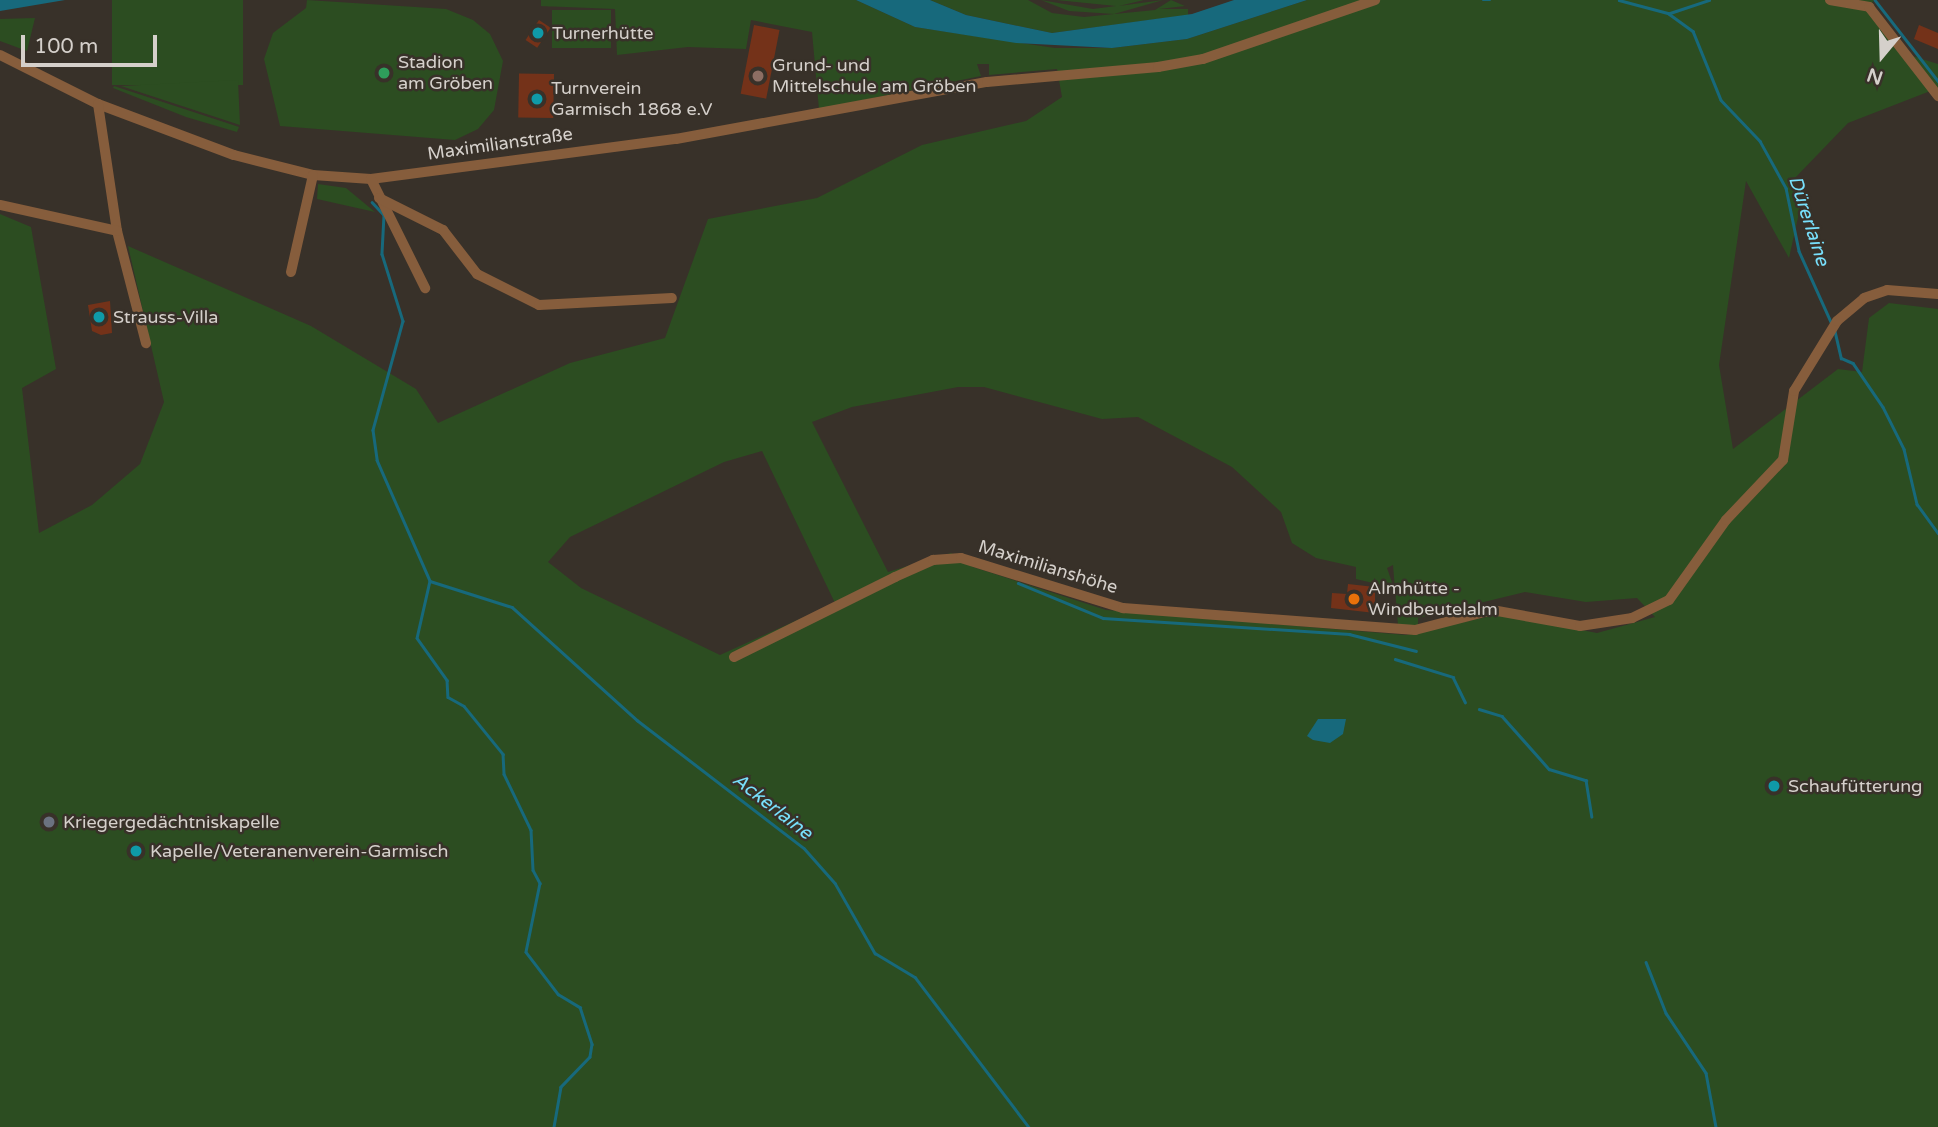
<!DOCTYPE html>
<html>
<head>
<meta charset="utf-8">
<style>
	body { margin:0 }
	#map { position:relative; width:1938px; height:1127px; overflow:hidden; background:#383129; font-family:"Varela Round",sans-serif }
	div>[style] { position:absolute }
	.green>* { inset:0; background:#2c4d21; transform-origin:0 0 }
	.water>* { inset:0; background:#17697c }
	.stream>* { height:2.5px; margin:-1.25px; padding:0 1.25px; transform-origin:1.25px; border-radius:1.25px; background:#17697c }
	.building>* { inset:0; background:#743219; transform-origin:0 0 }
	.minor>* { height:10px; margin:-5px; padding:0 5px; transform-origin:5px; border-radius:5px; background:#865d3c }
	.dots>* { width:19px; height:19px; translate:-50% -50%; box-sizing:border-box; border:4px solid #383129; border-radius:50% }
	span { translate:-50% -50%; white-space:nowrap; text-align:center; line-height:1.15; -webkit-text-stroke:5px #383129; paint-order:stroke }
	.poi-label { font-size:18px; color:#d5d0cb }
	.left { translate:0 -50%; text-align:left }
	.street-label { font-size:18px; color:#d5d0cb }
	.water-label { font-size:19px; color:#78e0fc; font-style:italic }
	.north { position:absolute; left:1847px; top:21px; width:70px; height:70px; -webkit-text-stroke:5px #383129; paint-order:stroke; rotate:199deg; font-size:19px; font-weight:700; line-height:28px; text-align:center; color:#d5d0cb }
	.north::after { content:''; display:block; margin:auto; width:24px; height:32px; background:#d5d0cb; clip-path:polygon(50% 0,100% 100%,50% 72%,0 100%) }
	.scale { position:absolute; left:21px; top:35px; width:136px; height:32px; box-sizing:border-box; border:4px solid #d5d0cb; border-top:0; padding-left:9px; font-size:21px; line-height:24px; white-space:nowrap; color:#d5d0cb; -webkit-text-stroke:5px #383129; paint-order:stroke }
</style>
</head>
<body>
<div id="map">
	<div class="green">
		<div style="left:112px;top:0;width:131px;height:85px"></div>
		<div style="clip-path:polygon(307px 0,446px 9px,473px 20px,490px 34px,503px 61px,494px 110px,478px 129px,455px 140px,280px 126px,264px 59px,273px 33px,306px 8px)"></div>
		<div style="clip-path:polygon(evenodd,541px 0,856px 0,915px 27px,1055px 48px,1112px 48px,1187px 39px,1307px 0,1874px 0,1869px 8px,1906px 54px,1938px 64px,1938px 88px,1848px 123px,1794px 179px,1801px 204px,1789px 258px,1746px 181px,1719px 365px,1733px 449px,1838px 369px,1862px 372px,1869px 318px,1889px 303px,1938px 309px,1938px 1127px,0 1127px,0 214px,31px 227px,56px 369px,22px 388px,39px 533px,92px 505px,140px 464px,164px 402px,128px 246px,311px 326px,416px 389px,438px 423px,570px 363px,665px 338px,708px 219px,817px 198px,922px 145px,1026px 121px,1062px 97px,1057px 69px,989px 75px,989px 64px,977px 64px,981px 76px,819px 109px,812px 32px,751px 20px,746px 49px,688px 47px,617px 55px,615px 9px,541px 6px,541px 0,958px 387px,984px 387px,1102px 419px,1138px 417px,1232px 467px,1281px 512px,1292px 543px,1316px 558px,1356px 567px,1356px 579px,1394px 588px,1387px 568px,1393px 565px,1398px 625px,1418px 626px,1418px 618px,1525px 592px,1586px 602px,1637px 598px,1655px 617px,1597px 633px,1500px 614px,1406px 635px,1106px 610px,973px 567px,951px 553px,888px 572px,812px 422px,852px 407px,958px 387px,541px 0,762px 451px,835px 603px,720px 655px,581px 588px,548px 562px,570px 537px,724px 462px,762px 451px)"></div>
		<div style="clip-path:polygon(930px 0,1028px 0,1052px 13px,1084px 17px,1155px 10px,1171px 0,1185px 6px,1159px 9px,1188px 9px,1188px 15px,1052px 33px,966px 15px)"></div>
		<div style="clip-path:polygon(1041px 0,1093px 9px,1116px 6px,1056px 0,1144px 0,1119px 6px,1163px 0,1114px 14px,1069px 11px)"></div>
		<div style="left:552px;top:10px;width:59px;height:38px"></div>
		<div style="clip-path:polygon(35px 18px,27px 51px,0 41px,0 19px)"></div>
		<div style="clip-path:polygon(238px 80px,240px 125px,121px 86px)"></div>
		<div style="clip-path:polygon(113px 88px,114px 86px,239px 127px,237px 132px,186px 117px)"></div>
		<div style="clip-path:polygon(318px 184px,346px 188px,375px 212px,317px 199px)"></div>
	</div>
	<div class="water">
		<div style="clip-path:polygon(0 0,65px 0,0 11px)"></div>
		<div style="clip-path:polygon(856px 0,930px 0,966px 15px,1052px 33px,1192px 14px,1234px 0,1307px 0,1187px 39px,1112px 48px,1016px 43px,915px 27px)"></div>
		<div style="clip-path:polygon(1318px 719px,1346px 719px,1343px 734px,1330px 743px,1313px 740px,1307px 736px)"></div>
	</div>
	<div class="stream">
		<div style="left:1483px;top:0;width:7px"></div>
		<div style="left:1619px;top:0;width:51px;rotate:14.9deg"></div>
		<div style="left:1668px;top:13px;width:31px;rotate:36deg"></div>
		<div style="left:1693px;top:31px;width:74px;rotate:67.9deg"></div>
		<div style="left:1721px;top:100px;width:57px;rotate:46.4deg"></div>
		<div style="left:1760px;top:141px;width:54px;rotate:61deg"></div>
		<div style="left:1786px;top:188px;width:64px;rotate:78.3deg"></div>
		<div style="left:1799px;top:251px;width:78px;rotate:65.7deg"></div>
		<div style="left:1875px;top:0;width:103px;rotate:52.1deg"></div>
		<div style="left:1670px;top:13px;width:41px;rotate:-18.4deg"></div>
		<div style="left:372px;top:202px;width:18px;rotate:47deg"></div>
		<div style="left:384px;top:215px;width:39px;rotate:93deg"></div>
		<div style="left:382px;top:254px;width:70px;rotate:72.6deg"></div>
		<div style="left:403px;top:321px;width:113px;rotate:105.4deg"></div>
		<div style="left:373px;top:430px;width:30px;rotate:82deg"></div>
		<div style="left:377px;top:460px;width:132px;rotate:66.3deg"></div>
		<div style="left:430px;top:581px;width:58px;rotate:102.8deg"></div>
		<div style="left:417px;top:638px;width:52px;rotate:54.5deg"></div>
		<div style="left:447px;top:680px;width:17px;rotate:87deg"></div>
		<div style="left:448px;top:697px;width:18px;rotate:29deg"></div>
		<div style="left:464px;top:706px;width:62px;rotate:50.9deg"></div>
		<div style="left:503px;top:754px;width:20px;rotate:87deg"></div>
		<div style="left:504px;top:774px;width:62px;rotate:64.3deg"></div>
		<div style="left:531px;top:830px;width:40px;rotate:87.1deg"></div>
		<div style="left:533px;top:870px;width:15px;rotate:62deg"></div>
		<div style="left:540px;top:883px;width:70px;rotate:101.5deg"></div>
		<div style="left:526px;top:952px;width:53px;rotate:52.7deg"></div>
		<div style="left:558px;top:994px;width:26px;rotate:31deg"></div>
		<div style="left:580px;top:1007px;width:39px;rotate:72deg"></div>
		<div style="left:592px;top:1044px;width:13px;rotate:99deg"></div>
		<div style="left:590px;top:1057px;width:42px;rotate:134deg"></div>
		<div style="left:561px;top:1087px;width:41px;rotate:99.9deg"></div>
		<div style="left:1835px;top:331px;width:28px;rotate:77deg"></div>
		<div style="left:1841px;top:358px;width:13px;rotate:23deg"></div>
		<div style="left:1853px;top:363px;width:53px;rotate:55.7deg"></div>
		<div style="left:1883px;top:407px;width:47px;rotate:63.4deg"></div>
		<div style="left:1904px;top:449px;width:57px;rotate:76.7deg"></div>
		<div style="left:1917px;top:504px;width:36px;rotate:54deg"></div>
		<div style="left:430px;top:581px;width:86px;rotate:17.6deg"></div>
		<div style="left:512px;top:607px;width:169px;rotate:42.1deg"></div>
		<div style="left:637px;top:720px;width:210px;rotate:37.5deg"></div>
		<div style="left:804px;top:848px;width:47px;rotate:48.5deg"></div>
		<div style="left:835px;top:883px;width:81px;rotate:60.3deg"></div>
		<div style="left:875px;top:953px;width:47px;rotate:31deg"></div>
		<div style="left:915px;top:977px;width:188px;rotate:52.8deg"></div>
		<div style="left:1018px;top:583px;width:92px;rotate:22.4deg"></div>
		<div style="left:1103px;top:618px;width:247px;rotate:3.7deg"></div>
		<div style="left:1349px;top:634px;width:69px;rotate:14.2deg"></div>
		<div style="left:1395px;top:659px;width:61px;rotate:17.2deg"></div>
		<div style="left:1453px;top:677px;width:28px;rotate:64deg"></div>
		<div style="left:1479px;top:709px;width:24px;rotate:17deg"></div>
		<div style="left:1502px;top:716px;width:71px;rotate:48.4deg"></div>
		<div style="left:1549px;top:769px;width:39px;rotate:17deg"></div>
		<div style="left:1586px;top:780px;width:37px;rotate:81deg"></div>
		<div style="left:1646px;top:962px;width:55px;rotate:68.6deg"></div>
		<div style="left:1666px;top:1013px;width:72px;rotate:56.3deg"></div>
		<div style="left:1706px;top:1073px;width:55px;rotate:79.5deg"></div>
	</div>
	<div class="building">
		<div style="left:539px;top:20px;width:14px;height:24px;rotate:34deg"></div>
		<div style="left:754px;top:25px;width:26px;height:70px;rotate:11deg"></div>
		<div style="clip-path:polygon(1919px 25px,1938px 33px,1938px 49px,1914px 39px)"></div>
		<div style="left:554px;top:74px;width:44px;height:35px;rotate:91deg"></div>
		<div style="clip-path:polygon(110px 301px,112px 333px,101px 335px,92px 331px,88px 305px)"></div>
		<div style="clip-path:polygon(1348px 584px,1375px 587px,1375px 613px,1331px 608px,1332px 593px,1347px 594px)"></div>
	</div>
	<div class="minor">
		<div style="left:1830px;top:0;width:40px;rotate:10deg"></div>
		<div style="left:1869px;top:7px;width:113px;rotate:52.2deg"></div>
		<div style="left:0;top:55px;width:110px;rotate:26.6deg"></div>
		<div style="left:98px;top:104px;width:145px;rotate:20.6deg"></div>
		<div style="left:234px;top:155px;width:81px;rotate:14.2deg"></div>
		<div style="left:313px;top:175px;width:58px;rotate:3.9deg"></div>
		<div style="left:371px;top:179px;width:308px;rotate:-7.5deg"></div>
		<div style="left:676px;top:139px;width:316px;rotate:-10.4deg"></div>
		<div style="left:987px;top:82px;width:172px;rotate:-5deg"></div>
		<div style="left:1158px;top:67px;width:46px;rotate:-10.1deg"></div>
		<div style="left:1203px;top:59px;width:182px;rotate:-18.9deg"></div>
		<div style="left:98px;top:104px;width:128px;rotate:81.5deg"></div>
		<div style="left:117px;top:231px;width:116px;rotate:75.5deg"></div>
		<div style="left:371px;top:179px;width:122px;rotate:63.6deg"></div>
		<div style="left:379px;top:198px;width:72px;rotate:26.6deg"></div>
		<div style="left:443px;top:230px;width:56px;rotate:52.3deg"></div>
		<div style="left:477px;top:274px;width:69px;rotate:26.6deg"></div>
		<div style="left:539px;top:305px;width:133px;rotate:-3deg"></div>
		<div style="left:0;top:205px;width:120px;rotate:12.5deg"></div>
		<div style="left:291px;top:272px;width:99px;rotate:-77.2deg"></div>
		<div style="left:734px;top:657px;width:180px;rotate:-26.4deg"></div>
		<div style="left:895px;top:577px;width:42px;rotate:-24.1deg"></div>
		<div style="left:933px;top:560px;width:28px;rotate:-4deg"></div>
		<div style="left:961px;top:558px;width:170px;rotate:17.2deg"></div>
		<div style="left:1123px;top:608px;width:293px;rotate:4.3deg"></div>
		<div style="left:1415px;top:630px;width:80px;rotate:-14.6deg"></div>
		<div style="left:1492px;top:610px;width:89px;rotate:10.3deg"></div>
		<div style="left:1580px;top:626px;width:53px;rotate:-8.7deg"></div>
		<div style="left:1632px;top:618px;width:41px;rotate:-25.9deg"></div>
		<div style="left:1669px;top:600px;width:98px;rotate:-54.5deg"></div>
		<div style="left:1726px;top:520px;width:83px;rotate:-46.5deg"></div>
		<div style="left:1783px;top:460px;width:70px;rotate:-80.9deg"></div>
		<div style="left:1794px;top:391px;width:82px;rotate:-58.4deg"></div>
		<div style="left:1837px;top:321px;width:35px;rotate:-40deg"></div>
		<div style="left:1864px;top:298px;width:24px;rotate:-19deg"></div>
		<div style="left:1887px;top:290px;width:51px;rotate:4.5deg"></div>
	</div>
	<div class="dots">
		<div style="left:538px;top:33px;background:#0f9aa8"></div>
		<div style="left:384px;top:73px;background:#2e9e5b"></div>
		<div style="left:758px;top:76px;background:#8d6e63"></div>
		<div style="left:537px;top:99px;background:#0f9aa8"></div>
		<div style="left:99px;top:317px;background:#0f9aa8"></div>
		<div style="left:1354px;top:599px;background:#e8710a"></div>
		<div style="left:1774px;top:786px;background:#0f9aa8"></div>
		<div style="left:49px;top:822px;background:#6b7280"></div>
		<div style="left:136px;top:851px;background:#0f9aa8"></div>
	</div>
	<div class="poi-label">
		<span class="left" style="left:552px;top:33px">Turnerhütte</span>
		<span class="left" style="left:398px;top:73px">Stadion<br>am Gröben</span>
		<span class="left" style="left:772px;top:76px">Grund- und<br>Mittelschule am Gröben</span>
		<span class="left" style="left:551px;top:99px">Turnverein<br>Garmisch 1868 e.V</span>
		<span class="left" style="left:113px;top:317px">Strauss-Villa</span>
		<span class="left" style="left:1368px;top:599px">Almhütte -<br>Windbeutelalm</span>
		<span class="left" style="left:1788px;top:786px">Schaufütterung</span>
		<span class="left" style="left:63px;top:822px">Kriegergedächtniskapelle</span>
		<span class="left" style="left:150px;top:851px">Kapelle/Veteranenverein-Garmisch</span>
	</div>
	<div class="street-label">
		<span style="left:500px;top:144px;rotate:-8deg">Maximilianstraße</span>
		<span style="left:1048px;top:567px;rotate:17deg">Maximilianshöhe</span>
	</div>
	<div class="water-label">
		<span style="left:1808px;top:221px;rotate:72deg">Dürerlaine</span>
		<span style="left:772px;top:807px;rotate:38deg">Ackerlaine</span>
	</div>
	<div class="north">N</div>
	<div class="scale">100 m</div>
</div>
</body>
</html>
